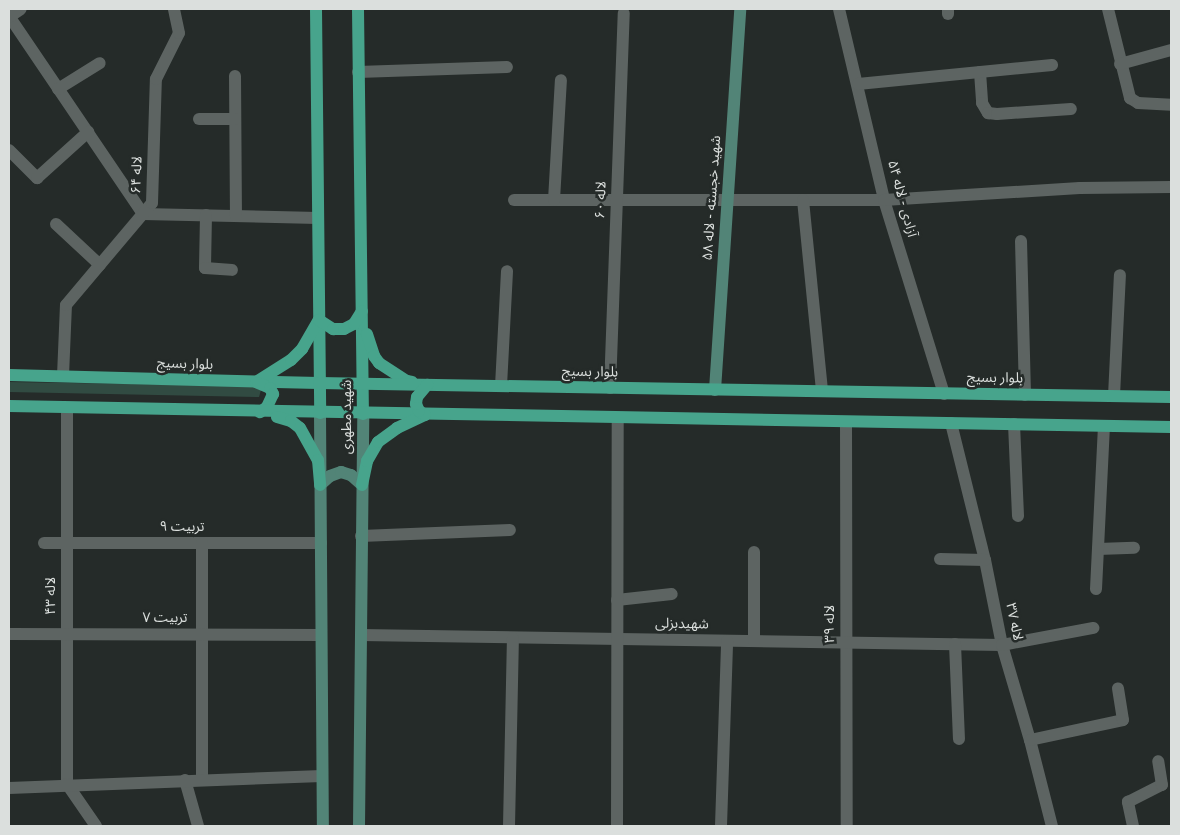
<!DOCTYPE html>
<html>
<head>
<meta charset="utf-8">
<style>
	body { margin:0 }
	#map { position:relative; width:1180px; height:835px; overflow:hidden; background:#252b29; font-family:Overpass,"Noto Sans Arabic",sans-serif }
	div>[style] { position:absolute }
	.green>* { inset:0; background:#314b42 }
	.street>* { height:12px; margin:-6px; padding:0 6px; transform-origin:6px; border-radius:6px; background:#5d6462 }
	.secondary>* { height:12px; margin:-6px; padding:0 6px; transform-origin:6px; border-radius:6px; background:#528477 }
	.primary>* { height:12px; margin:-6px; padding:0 6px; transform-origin:6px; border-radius:6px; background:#47a48c }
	span { translate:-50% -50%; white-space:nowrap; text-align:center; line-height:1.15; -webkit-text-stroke:5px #252b29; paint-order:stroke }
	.street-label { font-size:14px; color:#dbdfdd }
	.frame { position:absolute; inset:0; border:10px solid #dbdfdd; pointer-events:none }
</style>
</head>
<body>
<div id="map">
	<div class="green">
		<div style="clip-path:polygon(9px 382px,254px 386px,261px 390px,259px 397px,256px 397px,9px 392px)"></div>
	</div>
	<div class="street">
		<div style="left:839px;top:9px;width:196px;rotate:76.7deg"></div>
		<div style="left:884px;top:200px;width:203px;rotate:72.8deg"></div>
		<div style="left:948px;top:9px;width:5px;rotate:90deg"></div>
		<div style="left:1108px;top:9px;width:92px;rotate:76.1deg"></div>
		<div style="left:1130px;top:98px;width:9px;rotate:32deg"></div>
		<div style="left:1138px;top:103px;width:33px;rotate:3deg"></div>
		<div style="left:9px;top:16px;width:239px;rotate:55.9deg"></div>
		<div style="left:143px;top:214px;width:175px;rotate:1.3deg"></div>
		<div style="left:9px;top:17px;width:14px;rotate:-34deg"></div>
		<div style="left:1120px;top:64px;width:53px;rotate:-15.4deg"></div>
		<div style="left:358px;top:72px;width:149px;rotate:-1.9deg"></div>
		<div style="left:980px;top:72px;width:31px;rotate:86deg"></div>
		<div style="left:982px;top:103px;width:12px;rotate:59deg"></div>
		<div style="left:988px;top:113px;width:9px;rotate:6deg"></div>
		<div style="left:997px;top:114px;width:74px;rotate:-3.9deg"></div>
		<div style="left:235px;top:76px;width:140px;rotate:89.6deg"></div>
		<div style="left:858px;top:84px;width:195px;rotate:-5.6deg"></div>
		<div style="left:58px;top:89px;width:49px;rotate:-31.8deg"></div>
		<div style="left:199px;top:119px;width:36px"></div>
		<div style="left:9px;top:150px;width:40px;rotate:45deg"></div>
		<div style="left:37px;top:178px;width:69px;rotate:-42deg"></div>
		<div style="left:514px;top:200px;width:370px"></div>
		<div style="left:884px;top:200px;width:196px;rotate:-3.5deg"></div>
		<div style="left:1080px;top:188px;width:91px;rotate:-0.6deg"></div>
		<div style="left:554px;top:200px;width:120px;rotate:-86.7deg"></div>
		<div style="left:803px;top:200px;width:192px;rotate:84.3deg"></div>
		<div style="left:206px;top:215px;width:53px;rotate:91.1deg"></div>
		<div style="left:205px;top:268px;width:27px;rotate:4deg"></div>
		<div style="left:56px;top:224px;width:60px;rotate:43deg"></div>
		<div style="left:1021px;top:241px;width:154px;rotate:88.5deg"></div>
		<div style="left:63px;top:376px;width:71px;rotate:-87.6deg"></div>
		<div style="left:66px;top:305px;width:133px;rotate:-49.9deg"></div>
		<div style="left:152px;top:203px;width:124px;rotate:-88.2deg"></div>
		<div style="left:156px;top:79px;width:51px;rotate:-63.4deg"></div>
		<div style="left:179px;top:33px;width:25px;rotate:-102deg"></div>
		<div style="left:501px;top:386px;width:115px;rotate:-87deg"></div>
		<div style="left:610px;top:388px;width:375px;rotate:-87.9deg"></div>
		<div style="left:1114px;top:396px;width:121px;rotate:-87.2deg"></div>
		<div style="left:67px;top:408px;width:376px;rotate:90deg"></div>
		<div style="left:67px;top:784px;width:51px;rotate:55.4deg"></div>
		<div style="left:846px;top:422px;width:404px;rotate:89.9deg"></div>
		<div style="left:951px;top:423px;width:141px;rotate:76.1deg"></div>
		<div style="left:985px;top:560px;width:87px;rotate:78.7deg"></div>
		<div style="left:1002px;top:645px;width:99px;rotate:73.6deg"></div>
		<div style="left:1030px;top:740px;width:89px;rotate:75.7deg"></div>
		<div style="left:1014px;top:424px;width:92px;rotate:87.5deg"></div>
		<div style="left:361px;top:536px;width:149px;rotate:-2.3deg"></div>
		<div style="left:44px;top:543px;width:277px"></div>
		<div style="left:202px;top:543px;width:237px;rotate:90deg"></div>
		<div style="left:1098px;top:549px;width:36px;rotate:-2deg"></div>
		<div style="left:940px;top:559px;width:45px;rotate:1.3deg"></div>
		<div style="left:1096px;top:589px;width:163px;rotate:-87.2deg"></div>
		<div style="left:617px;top:600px;width:55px;rotate:-6.2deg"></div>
		<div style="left:9px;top:634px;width:312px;rotate:0.2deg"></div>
		<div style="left:361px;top:635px;width:641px;rotate:0.89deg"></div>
		<div style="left:1002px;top:645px;width:93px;rotate:-10.6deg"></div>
		<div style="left:754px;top:641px;width:89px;rotate:-90deg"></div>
		<div style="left:955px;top:644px;width:95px;rotate:87.6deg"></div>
		<div style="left:1030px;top:740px;width:95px;rotate:-12.1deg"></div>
		<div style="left:1123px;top:720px;width:32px;rotate:-99deg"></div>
		<div style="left:185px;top:780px;width:48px;rotate:74.2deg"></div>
		<div style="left:9px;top:788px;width:313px;rotate:-2.2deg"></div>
		<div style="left:509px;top:826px;width:188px;rotate:-88.8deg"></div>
		<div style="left:617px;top:826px;width:408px;rotate:-89.9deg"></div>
		<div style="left:721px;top:826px;width:185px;rotate:-88.1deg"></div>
		<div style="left:1133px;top:826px;width:25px;rotate:-102deg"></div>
		<div style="left:1128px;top:802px;width:38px;rotate:-27deg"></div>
		<div style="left:1162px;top:785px;width:24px;rotate:-99deg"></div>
	</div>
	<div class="secondary">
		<div style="left:715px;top:390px;width:382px;rotate:-86.2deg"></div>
		<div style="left:320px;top:413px;width:413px;rotate:89.6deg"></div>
		<div style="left:320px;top:485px;width:13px;rotate:-42deg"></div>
		<div style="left:330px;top:476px;width:12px;rotate:-20deg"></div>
		<div style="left:341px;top:472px;width:10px;rotate:17deg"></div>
		<div style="left:351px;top:475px;width:15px;rotate:42deg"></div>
		<div style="left:359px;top:826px;width:412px;rotate:-89.4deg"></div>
	</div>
	<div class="primary">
		<div style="left:316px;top:9px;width:404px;rotate:89.4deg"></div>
		<div style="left:358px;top:9px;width:405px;rotate:89.3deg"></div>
		<div style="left:367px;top:334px;width:23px;rotate:72deg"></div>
		<div style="left:374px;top:356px;width:9px;rotate:54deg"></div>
		<div style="left:379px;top:363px;width:33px;rotate:33deg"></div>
		<div style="left:407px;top:381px;width:5px;rotate:11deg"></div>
		<div style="left:9px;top:375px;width:310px;rotate:1.5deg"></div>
		<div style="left:319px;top:383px;width:852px;rotate:0.94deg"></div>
		<div style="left:256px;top:382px;width:41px;rotate:-32.2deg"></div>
		<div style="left:291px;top:360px;width:16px;rotate:-45deg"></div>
		<div style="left:302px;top:349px;width:34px;rotate:-60deg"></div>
		<div style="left:319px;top:320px;width:17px;rotate:33deg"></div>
		<div style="left:333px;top:329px;width:11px"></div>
		<div style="left:344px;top:329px;width:11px;rotate:-27deg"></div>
		<div style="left:354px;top:324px;width:15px;rotate:-58deg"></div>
		<div style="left:258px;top:383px;width:13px;rotate:23deg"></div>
		<div style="left:270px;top:388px;width:7px;rotate:63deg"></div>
		<div style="left:273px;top:394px;width:14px;rotate:115deg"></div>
		<div style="left:267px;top:407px;width:9px;rotate:144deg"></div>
		<div style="left:9px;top:406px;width:1162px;rotate:1.04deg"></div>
		<div style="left:277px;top:417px;width:15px;rotate:16deg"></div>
		<div style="left:291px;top:421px;width:11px;rotate:38deg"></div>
		<div style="left:300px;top:428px;width:37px;rotate:61deg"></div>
		<div style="left:318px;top:460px;width:25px;rotate:85deg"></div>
		<div style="left:362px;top:485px;width:25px;rotate:-78deg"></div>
		<div style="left:367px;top:461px;width:22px;rotate:-60deg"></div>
		<div style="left:378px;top:442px;width:24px;rotate:-36deg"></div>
		<div style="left:397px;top:428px;width:31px;rotate:-25deg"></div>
		<div style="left:425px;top:415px;width:7px;rotate:-146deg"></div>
		<div style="left:419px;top:411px;width:8px;rotate:-113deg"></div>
		<div style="left:416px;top:404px;width:7px;rotate:-82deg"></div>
		<div style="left:417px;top:397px;width:16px;rotate:-50deg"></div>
	</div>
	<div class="street-label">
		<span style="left:138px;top:175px;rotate:-88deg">لاله ۶۴</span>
		<span style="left:713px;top:198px;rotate:-86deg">شهید خجسته - لاله ۵۸</span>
		<span style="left:901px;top:199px;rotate:75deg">آزادی - لاله ۵۴</span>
		<span style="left:602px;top:200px;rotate:-88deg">لاله ۶۰</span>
		<span style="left:185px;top:365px;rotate:2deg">بلوار بسیج</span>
		<span style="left:590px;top:373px;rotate:1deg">بلوار بسیج</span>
		<span style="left:995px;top:379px;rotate:1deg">بلوار بسیج</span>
		<span style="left:348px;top:417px;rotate:-90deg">شهید مطهری</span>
		<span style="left:182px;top:528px">تربیت ۹</span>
		<span style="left:52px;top:596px;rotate:-90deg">لاله ۴۳</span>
		<span style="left:165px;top:619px">تربیت ۷</span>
		<span style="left:1013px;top:622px;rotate:78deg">لاله ۳۷</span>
		<span style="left:831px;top:624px;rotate:-90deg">لاله ۳۹</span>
		<span style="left:682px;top:625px;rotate:1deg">شهیدبزلی</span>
	</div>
	<div class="frame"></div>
</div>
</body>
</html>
